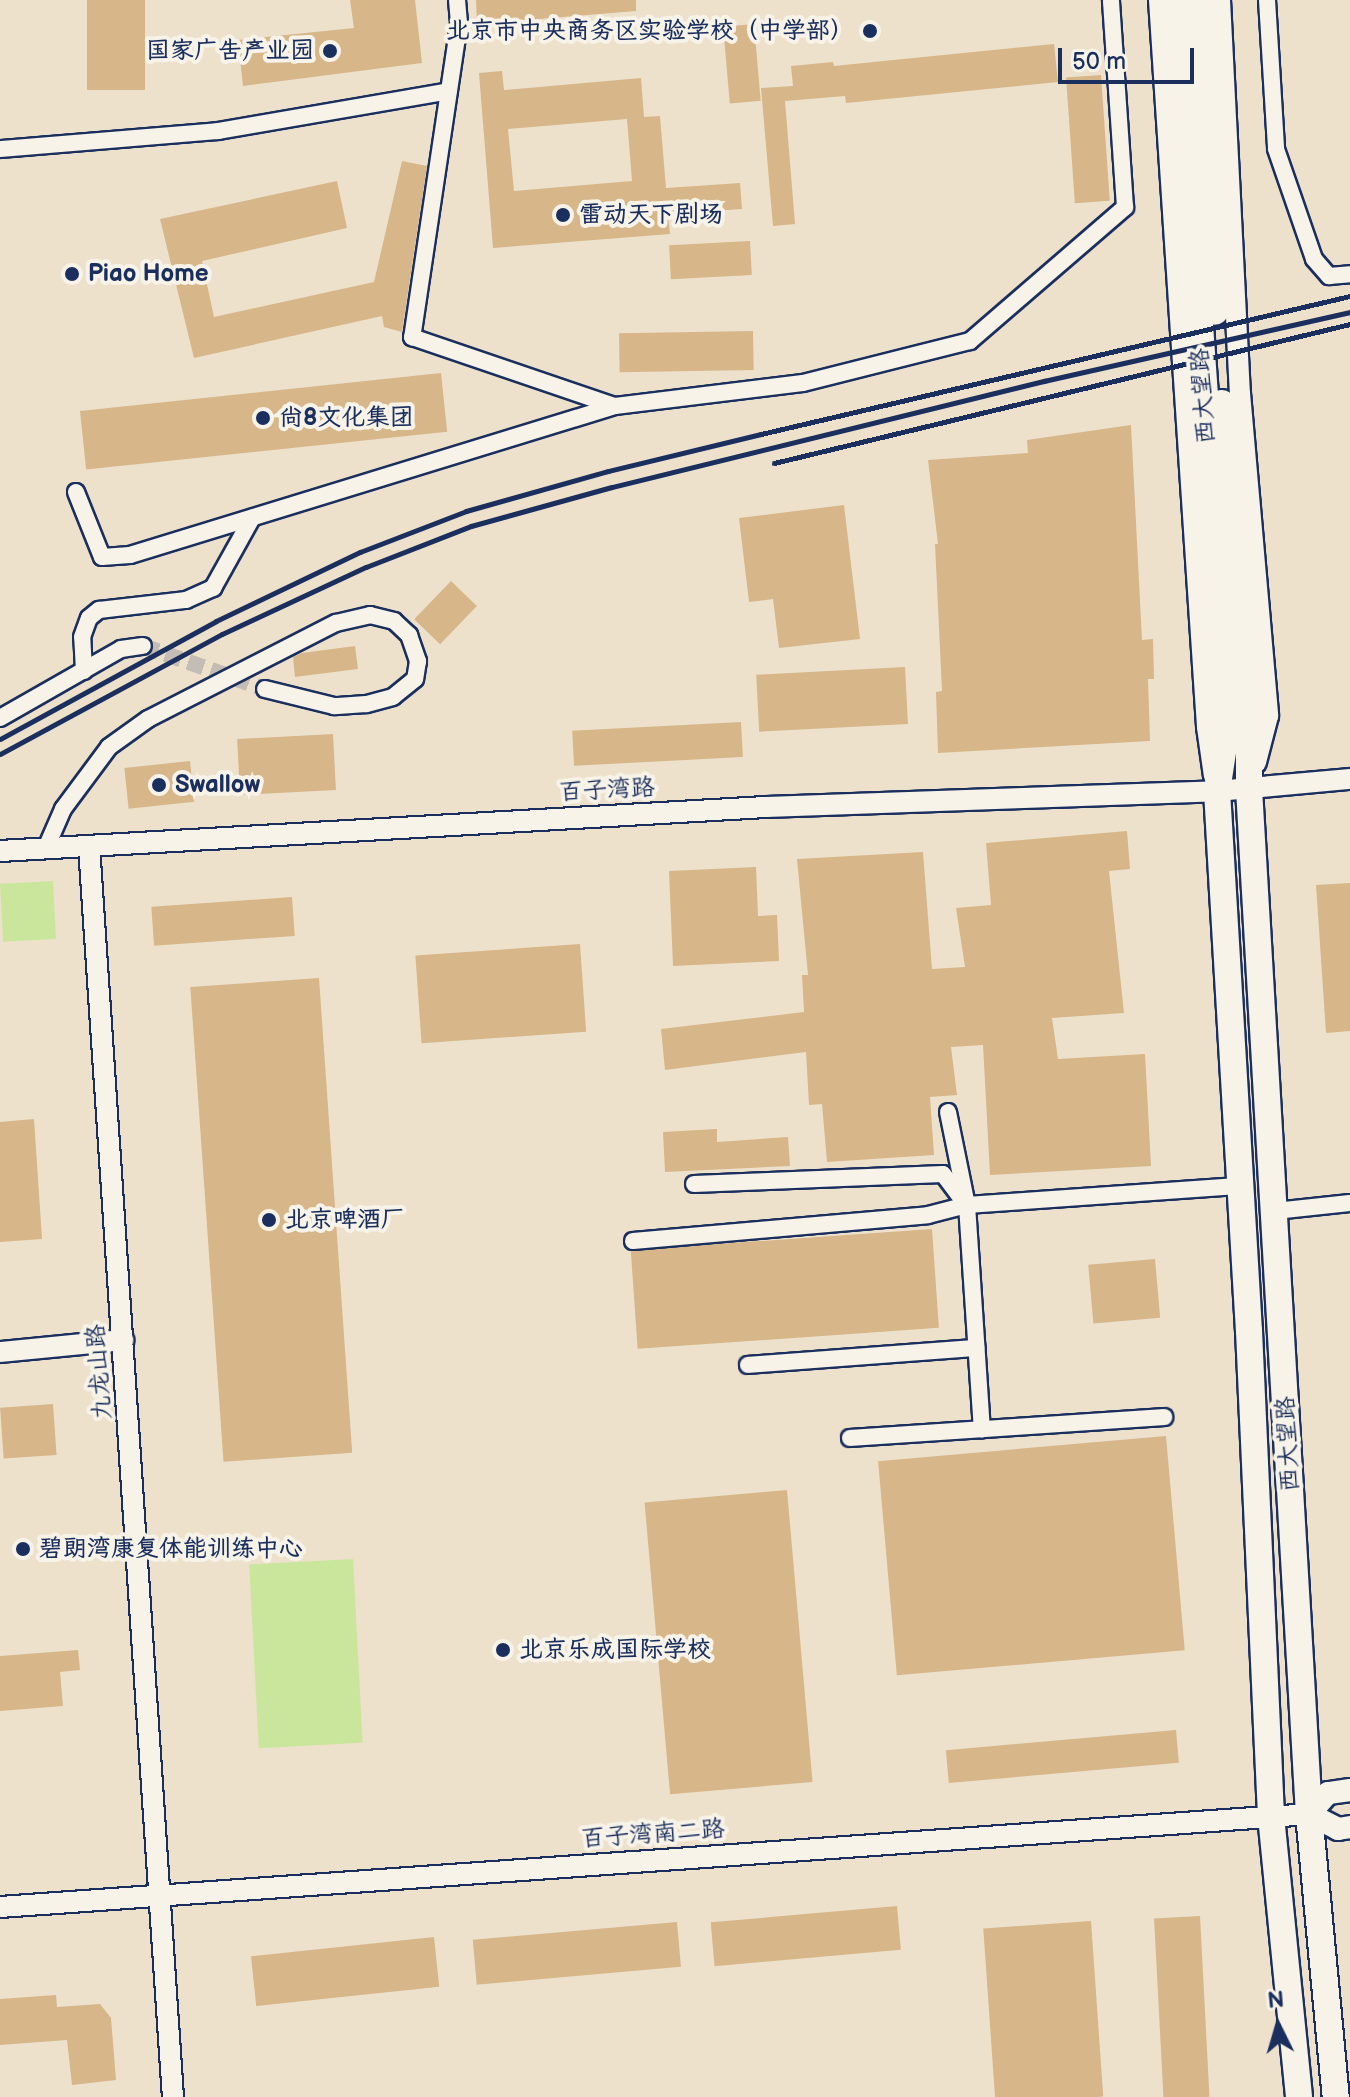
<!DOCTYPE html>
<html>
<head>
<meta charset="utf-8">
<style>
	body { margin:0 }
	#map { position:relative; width:1350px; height:2097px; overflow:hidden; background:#ede1cc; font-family:"Balsamiq Sans","LXGW WenKai TC",sans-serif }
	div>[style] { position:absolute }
	.green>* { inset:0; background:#cae69d; transform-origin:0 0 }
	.building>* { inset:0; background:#d7b68a; transform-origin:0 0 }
	.minor-tunnel>* { height:16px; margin-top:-8px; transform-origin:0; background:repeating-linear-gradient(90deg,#c3bdb6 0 16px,transparent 0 24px) }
	.roads { filter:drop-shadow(2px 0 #1b2f5e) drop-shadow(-2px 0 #1b2f5e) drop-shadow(0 2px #1b2f5e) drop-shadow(0 -2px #1b2f5e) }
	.minor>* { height:16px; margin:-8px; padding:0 8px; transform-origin:8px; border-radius:8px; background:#f7f3e8 }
	.tertiary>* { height:20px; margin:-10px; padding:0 10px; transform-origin:10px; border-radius:10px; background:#f7f3e8 }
	.secondary>* { height:22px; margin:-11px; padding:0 11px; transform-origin:11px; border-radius:11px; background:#f7f3e8 }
	.primary>* { height:26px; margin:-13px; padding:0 13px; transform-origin:13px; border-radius:13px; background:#f7f3e8 }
	.rail>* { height:5px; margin:-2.5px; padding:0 2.5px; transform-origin:2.5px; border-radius:2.5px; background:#1b2f5e }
	.dots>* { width:22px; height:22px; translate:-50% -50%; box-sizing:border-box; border:4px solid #f7f3e8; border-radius:50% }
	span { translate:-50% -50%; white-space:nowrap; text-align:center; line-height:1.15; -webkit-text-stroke:8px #f7f3e8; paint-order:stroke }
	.poi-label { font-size:24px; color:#1b2f5e; font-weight:700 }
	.right { translate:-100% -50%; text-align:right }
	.left { translate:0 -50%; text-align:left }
	.street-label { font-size:24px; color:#1b2f5e }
	.north { position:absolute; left:1238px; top:1985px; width:80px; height:80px; -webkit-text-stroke:6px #f7f3e8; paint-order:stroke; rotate:355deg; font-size:22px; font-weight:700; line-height:32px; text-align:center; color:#1b2f5e }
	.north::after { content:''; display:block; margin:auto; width:28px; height:36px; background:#1b2f5e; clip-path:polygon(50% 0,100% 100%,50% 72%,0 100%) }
	.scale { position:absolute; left:1058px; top:48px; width:136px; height:36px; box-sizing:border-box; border:4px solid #1b2f5e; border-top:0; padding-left:10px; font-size:24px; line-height:28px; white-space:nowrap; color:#1b2f5e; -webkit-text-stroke:6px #f7f3e8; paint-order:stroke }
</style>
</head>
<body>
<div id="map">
	<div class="green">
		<div style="left:53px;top:881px;width:58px;height:53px;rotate:87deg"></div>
		<div style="left:353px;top:1559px;width:184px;height:104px;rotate:87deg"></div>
	</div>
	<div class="building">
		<div style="left:87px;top:0;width:58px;height:90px"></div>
		<div style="clip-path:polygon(350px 0,415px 0,422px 63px,243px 86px,238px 40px,354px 28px)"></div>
		<div style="clip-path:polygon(476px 0,636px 0,636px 11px,477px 24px)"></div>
		<div style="left:754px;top:24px;width:77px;height:31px;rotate:85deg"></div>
		<div style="clip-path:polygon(1054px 44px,1058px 82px,846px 103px,845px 96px,785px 101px,795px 224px,773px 226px,761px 88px,793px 86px,791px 66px,833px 62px,834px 66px)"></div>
		<div style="clip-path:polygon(evenodd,502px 71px,504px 90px,641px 78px,644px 117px,660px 116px,666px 188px,740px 183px,742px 209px,668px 214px,670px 234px,493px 248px,479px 73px,502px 71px,627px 119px,632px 181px,514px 191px,508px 129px,627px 119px)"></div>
		<div style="left:1101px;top:75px;width:126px;height:35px;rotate:86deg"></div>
		<div style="clip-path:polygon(402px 161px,427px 166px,402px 332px,384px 327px,382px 316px,194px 358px,160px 219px,337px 181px,347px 228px,202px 261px,214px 317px,374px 282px)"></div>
		<div style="left:750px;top:241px;width:34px;height:81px;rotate:87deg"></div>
		<div style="left:753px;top:331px;width:39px;height:134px;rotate:89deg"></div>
		<div style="left:441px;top:373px;width:59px;height:363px;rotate:84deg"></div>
		<div style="clip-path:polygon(1131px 425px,1142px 640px,1153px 639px,1154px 679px,1148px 679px,1150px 741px,938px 753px,936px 692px,942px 691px,935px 544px,938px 544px,928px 460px,1028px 453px,1027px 440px)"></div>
		<div style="clip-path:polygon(844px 505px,860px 639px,779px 648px,773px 599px,749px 602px,739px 518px)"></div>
		<div style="left:451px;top:581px;width:36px;height:53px;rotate:44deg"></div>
		<div style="clip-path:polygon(355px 646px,358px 669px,295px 677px,293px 657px,302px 653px)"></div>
		<div style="left:905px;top:667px;width:57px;height:149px;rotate:87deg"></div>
		<div style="left:741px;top:722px;width:35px;height:169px;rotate:87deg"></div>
		<div style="left:333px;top:734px;width:56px;height:96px;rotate:87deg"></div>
		<div style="left:190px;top:761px;width:41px;height:66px;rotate:84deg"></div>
		<div style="clip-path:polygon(1127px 831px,1130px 869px,1109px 871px,1124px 1013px,1052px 1018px,1058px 1059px,1145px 1054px,1151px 1166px,990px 1175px,983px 1045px,951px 1047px,957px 1095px,930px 1097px,934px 1155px,827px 1162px,822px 1104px,809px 1105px,806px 1052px,665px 1070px,661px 1029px,804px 1012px,802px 975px,808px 975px,797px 859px,923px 852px,932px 969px,965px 967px,956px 908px,991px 905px,986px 843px)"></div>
		<div style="clip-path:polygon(756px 867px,758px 916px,777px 915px,779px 961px,673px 966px,669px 871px)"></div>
		<div style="clip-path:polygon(1350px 883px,1350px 1031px,1326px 1033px,1316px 885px)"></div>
		<div style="left:292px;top:897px;width:39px;height:141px;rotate:86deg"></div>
		<div style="left:580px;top:944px;width:88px;height:165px;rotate:86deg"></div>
		<div style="left:319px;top:978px;width:476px;height:129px;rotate:86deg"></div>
		<div style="clip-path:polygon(34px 1119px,42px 1239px,0 1242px,0 1122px)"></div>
		<div style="clip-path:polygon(717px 1129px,717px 1142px,788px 1137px,790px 1166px,665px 1172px,663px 1132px)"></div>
		<div style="left:932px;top:1229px;width:99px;height:302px;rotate:86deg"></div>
		<div style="left:1155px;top:1259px;width:59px;height:67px;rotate:85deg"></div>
		<div style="left:53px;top:1404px;width:51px;height:53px;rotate:86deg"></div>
		<div style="left:1166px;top:1436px;width:215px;height:289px;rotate:85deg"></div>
		<div style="left:787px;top:1490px;width:293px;height:143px;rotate:85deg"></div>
		<div style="clip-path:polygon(78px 1650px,80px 1670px,60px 1672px,63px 1706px,0 1711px,0 1656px)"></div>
		<div style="left:1176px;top:1730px;width:33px;height:231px;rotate:85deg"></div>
		<div style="left:897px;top:1906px;width:44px;height:187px;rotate:85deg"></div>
		<div style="left:1200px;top:1916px;width:181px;height:46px;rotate:87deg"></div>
		<div style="left:1091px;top:1921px;width:176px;height:108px;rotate:86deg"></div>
		<div style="left:677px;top:1922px;width:45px;height:205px;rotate:85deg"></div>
		<div style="left:434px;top:1937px;width:50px;height:184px;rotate:84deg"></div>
		<div style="clip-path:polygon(56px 1995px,57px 2007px,100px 2004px,111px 2018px,116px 2080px,72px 2085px,67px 2040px,0 2045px,0 1999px)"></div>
	</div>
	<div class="minor-tunnel">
		<div style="left:143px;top:646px;width:129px;rotate:19.4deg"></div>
	</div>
	<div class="roads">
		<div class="minor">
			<div style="left:457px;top:0;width:24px;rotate:85deg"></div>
			<div style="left:459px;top:24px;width:317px;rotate:98.5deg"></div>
			<div style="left:412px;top:337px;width:214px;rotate:18.8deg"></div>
			<div style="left:615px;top:406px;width:189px;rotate:-7deg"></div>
			<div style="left:803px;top:383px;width:172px;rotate:-14.1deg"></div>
			<div style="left:970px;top:341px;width:205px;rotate:-40.8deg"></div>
			<div style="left:1125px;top:207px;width:207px;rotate:-93.9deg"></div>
			<div style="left:1267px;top:0;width:149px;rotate:86.5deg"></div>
			<div style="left:1276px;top:149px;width:116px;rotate:70.9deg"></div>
			<div style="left:1314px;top:259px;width:23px;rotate:49deg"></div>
			<div style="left:1329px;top:276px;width:21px;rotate:-5deg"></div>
			<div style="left:0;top:149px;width:219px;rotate:-4.7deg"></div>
			<div style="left:218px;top:131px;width:234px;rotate:-9.8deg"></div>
			<div style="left:76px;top:492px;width:70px;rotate:68.2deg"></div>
			<div style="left:102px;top:557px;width:28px;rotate:-4deg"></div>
			<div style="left:130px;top:555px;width:507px;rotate:-17.08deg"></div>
			<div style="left:84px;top:671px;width:34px;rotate:-93deg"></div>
			<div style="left:82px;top:637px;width:20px;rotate:-70deg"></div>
			<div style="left:89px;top:618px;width:13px;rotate:-39deg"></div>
			<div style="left:99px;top:610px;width:88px;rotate:-6.6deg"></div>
			<div style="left:186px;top:600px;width:30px;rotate:-24deg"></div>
			<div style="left:213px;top:588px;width:80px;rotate:-60.9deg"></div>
			<div style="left:0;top:718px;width:139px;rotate:-29.7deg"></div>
			<div style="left:121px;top:649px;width:22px;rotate:-8deg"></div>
			<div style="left:46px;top:848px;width:43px;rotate:-66.4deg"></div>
			<div style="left:63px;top:809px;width:77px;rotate:-53.4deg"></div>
			<div style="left:109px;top:747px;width:48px;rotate:-35.7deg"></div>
			<div style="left:148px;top:719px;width:211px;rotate:-27.1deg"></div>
			<div style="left:336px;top:623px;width:35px;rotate:-13deg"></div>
			<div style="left:370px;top:615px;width:25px;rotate:14deg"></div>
			<div style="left:394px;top:621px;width:21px;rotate:43deg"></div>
			<div style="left:409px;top:635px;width:28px;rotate:71deg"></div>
			<div style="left:418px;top:661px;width:18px;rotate:99deg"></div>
			<div style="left:415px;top:679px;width:28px;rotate:141deg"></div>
			<div style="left:393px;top:697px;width:28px;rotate:165deg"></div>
			<div style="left:366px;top:704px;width:32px;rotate:176deg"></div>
			<div style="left:334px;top:706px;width:71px;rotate:-166.2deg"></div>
			<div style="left:948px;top:1112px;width:95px;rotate:78.5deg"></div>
			<div style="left:967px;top:1205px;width:225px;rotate:86.2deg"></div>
			<div style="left:694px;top:1184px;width:249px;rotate:-2.3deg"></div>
			<div style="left:943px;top:1174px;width:38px;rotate:53deg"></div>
			<div style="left:1275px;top:1211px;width:75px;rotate:-6.1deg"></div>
			<div style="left:633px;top:1241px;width:296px;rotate:-5deg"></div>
			<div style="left:928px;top:1215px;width:40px;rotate:-14.4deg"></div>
			<div style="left:967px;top:1205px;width:275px;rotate:-4deg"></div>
			<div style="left:748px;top:1365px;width:229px;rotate:-4.3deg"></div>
			<div style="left:850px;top:1438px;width:315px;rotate:-3.8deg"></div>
		</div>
		<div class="tertiary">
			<div style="left:1159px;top:0;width:729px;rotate:86.22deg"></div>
			<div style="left:1207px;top:727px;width:49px;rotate:81.9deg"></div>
			<div style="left:1220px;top:0;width:394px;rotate:87.1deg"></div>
			<div style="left:1240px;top:393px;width:324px;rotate:85deg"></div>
			<div style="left:1268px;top:716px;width:48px;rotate:104.6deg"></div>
			<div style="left:89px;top:846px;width:1254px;rotate:86.16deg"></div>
			<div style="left:0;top:851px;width:767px;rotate:-3.29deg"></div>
			<div style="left:766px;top:807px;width:451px;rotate:-2deg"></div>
			<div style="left:1217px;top:791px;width:134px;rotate:-5.2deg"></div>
			<div style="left:0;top:1352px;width:124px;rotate:-5.6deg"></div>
			<div style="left:0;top:1907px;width:1312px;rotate:-4.06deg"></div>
		</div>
		<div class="secondary">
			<div style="left:1350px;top:1790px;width:22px;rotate:172deg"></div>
			<div style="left:1328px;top:1793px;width:28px;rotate:132deg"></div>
			<div style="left:1309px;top:1814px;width:33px;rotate:27deg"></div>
			<div style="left:1338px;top:1829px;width:12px;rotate:-9deg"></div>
		</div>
		<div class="primary">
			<div style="left:1177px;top:0;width:722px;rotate:85.95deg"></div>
			<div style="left:1228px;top:720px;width:72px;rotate:98.8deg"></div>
			<div style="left:1217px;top:791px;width:541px;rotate:86.61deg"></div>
			<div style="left:1249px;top:1331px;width:485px;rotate:87.4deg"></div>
			<div style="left:1271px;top:1816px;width:282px;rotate:84.3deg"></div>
			<div style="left:1200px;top:0;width:312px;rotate:87.2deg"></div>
			<div style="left:1222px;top:403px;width:318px;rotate:85.1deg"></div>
			<div style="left:1249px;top:720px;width:69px;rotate:90deg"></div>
			<div style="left:1249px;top:789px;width:1027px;rotate:86.65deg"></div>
			<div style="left:1309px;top:1814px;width:284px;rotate:84.6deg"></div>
		</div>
	</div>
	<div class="rail">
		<div style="left:774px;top:463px;width:593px;rotate:-13.57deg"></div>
		<div style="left:0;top:739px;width:246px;rotate:-28.6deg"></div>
		<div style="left:216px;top:621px;width:160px;rotate:-25.6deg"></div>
		<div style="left:360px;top:552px;width:114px;rotate:-21.1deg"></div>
		<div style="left:466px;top:511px;width:148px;rotate:-15.7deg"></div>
		<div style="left:608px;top:471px;width:157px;rotate:-13.6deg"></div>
		<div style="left:761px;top:434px;width:605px;rotate:-13.19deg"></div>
		<div style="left:0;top:754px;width:252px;rotate:-28.4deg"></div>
		<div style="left:222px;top:634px;width:159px;rotate:-25deg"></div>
		<div style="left:366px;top:567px;width:113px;rotate:-21.3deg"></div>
		<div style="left:471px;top:526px;width:146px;rotate:-15.5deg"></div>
		<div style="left:612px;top:487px;width:445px;rotate:-13.8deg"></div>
		<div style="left:1044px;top:381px;width:314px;rotate:-12.7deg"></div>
	</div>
	<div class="dots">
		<div style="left:870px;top:31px;background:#1b2f5e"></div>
		<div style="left:330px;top:51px;background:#1b2f5e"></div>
		<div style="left:563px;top:215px;background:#1b2f5e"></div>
		<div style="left:72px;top:274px;background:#1b2f5e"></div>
		<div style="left:263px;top:418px;background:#1b2f5e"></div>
		<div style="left:159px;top:785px;background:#1b2f5e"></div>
		<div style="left:269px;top:1220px;background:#1b2f5e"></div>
		<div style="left:23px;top:1549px;background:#1b2f5e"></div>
		<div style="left:503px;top:1650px;background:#1b2f5e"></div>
	</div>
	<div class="poi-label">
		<span class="right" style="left:854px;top:31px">北京市中央商务区实验学校（中学部）</span>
		<span class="right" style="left:314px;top:51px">国家广告产业园</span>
		<span class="left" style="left:579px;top:215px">雷动天下剧场</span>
		<span class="left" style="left:88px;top:274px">Piao Home</span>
		<span class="left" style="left:279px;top:418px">尚8文化集团</span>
		<span class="left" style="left:175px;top:785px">Swallow</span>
		<span class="left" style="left:285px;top:1220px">北京啤酒厂</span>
		<span class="left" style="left:39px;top:1549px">碧朗湾康复体能训练中心</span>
		<span class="left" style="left:519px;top:1650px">北京乐成国际学校</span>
	</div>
	<div class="street-label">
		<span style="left:1203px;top:396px;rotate:-94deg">西大望路</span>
		<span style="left:607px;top:790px;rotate:-3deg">百子湾路</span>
		<span style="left:99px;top:1372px;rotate:-94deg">九龙山路</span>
		<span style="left:1288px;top:1444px;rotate:-93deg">西大望路</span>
		<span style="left:653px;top:1834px;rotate:-4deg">百子湾南二路</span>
	</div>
	<div class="north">N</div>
	<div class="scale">50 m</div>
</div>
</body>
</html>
